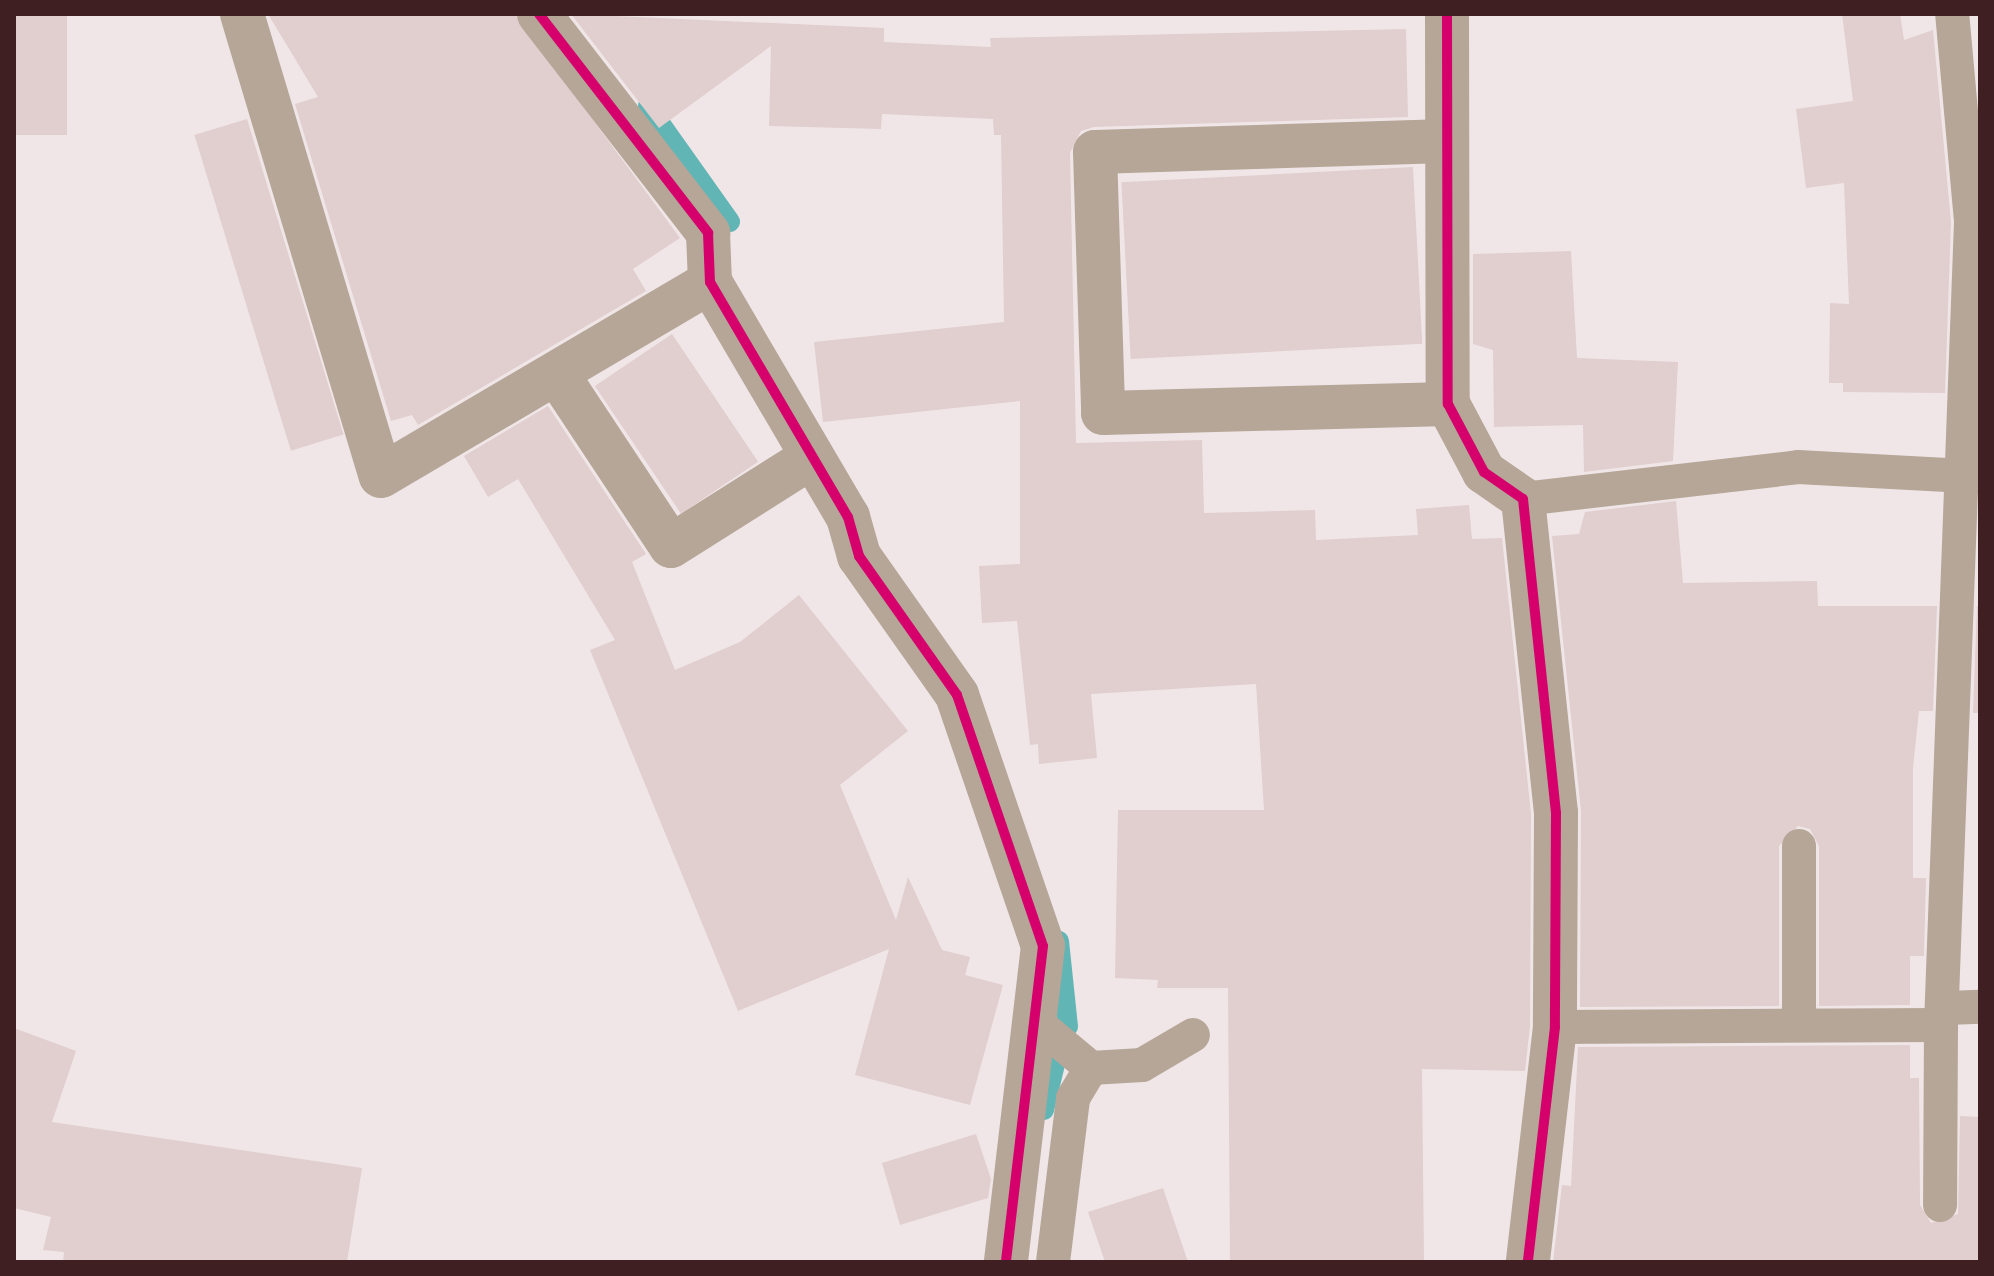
<!DOCTYPE html>
<html>
<head>
<meta charset="utf-8">
<style>
	body { margin:0 }
	#map { position:relative; width:1994px; height:1276px; overflow:hidden; background:#f1e6e7; font-family:"DejaVu Sans",sans-serif }
	div>[style] { position:absolute }
	.stream>* { height:20px; margin:-10px; padding:0 10px; transform-origin:10px; border-radius:10px; background:#62b5b5 }
	.building>* { inset:0; background:#e1cecf; transform-origin:0 0 }
	.lane>* { height:34px; margin:-17px; padding:0 17px; transform-origin:17px; border-radius:17px; background:#b5a698 }
	.street>* { height:44px; margin:-22px; padding:0 22px; transform-origin:22px; border-radius:22px; background:#b5a698 }
	.cycleway>* { height:10px; margin:-5px; padding:0 5px; transform-origin:5px; border-radius:5px; background:#d6006c }
	span { translate:-50% -50%; white-space:nowrap; text-align:center; line-height:1.15; -webkit-text-stroke:7px #fff; paint-order:stroke }
	.frame { position:absolute; inset:0; border:16px solid #3f1f22; pointer-events:none }
</style>
</head>
<body>
<div id="map">
	<div class="stream">
		<div style="left:648px;top:106px;width:142px;rotate:54.7deg"></div>
		<div style="left:1059px;top:941px;width:86px;rotate:84deg"></div>
		<div style="left:1044px;top:1110px;width:51px;rotate:-76.5deg"></div>
	</div>
	<div class="building">
		<div style="left:14px;top:14px;width:53px;height:121px"></div>
		<div style="clip-path:polygon(268px 14px,515px 14px,680px 238px,633px 269px,646px 291px,418px 425px,412px 415px,391px 421px,295px 104px,318px 97px)"></div>
		<div style="clip-path:polygon(571px 14px,884px 28px,884px 42px,991px 47px,990px 38px,1406px 29px,1408px 117px,1094px 127px,1081px 131px,1070px 153px,1076px 443px,1202px 440px,1204px 513px,1315px 510px,1316px 540px,1418px 535px,1416px 509px,1469px 505px,1472px 539px,1502px 538px,1531px 814px,1530px 1026px,1525px 1071px,1422px 1069px,1424px 1262px,1230px 1262px,1228px 988px,1157px 988px,1158px 980px,1115px 978px,1118px 810px,1264px 810px,1256px 684px,1091px 694px,1097px 758px,1039px 764px,1038px 744px,1030px 745px,1017px 621px,982px 623px,979px 566px,1020px 564px,1020px 401px,823px 422px,814px 342px,1004px 322px,1001px 135px,994px 135px,993px 119px,882px 114px,881px 129px,769px 126px,771px 46px,659px 128px)"></div>
		<div style="clip-path:polygon(1842px 14px,1900px 14px,1904px 40px,1933px 30px,1951px 222px,1945px 393px,1843px 392px,1843px 383px,1829px 383px,1830px 303px,1849px 304px,1844px 183px,1806px 188px,1796px 109px,1853px 101px)"></div>
		<div style="left:247px;top:119px;width:330px;height:55px;rotate:73deg"></div>
		<div style="left:1413px;top:167px;width:177px;height:292px;rotate:87deg"></div>
		<div style="clip-path:polygon(1571px 251px,1577px 358px,1678px 362px,1673px 461px,1584px 472px,1583px 425px,1494px 427px,1493px 350px,1473px 344px,1473px 254px)"></div>
		<div style="left:672px;top:334px;width:154px;height:93px;rotate:56deg"></div>
		<div style="clip-path:polygon(548px 406px,646px 554px,632px 562px,675px 670px,740px 642px,799px 595px,908px 731px,840px 785px,896px 920px,908px 877px,942px 950px,970px 957px,965px 975px,1003px 985px,970px 1105px,855px 1075px,889px 949px,738px 1011px,590px 650px,615px 640px,518px 479px,488px 497px,464px 456px)"></div>
		<div style="clip-path:polygon(1676px 501px,1683px 583px,1817px 581px,1818px 606px,1937px 606px,1933px 711px,1919px 711px,1913px 768px,1913px 878px,1926px 878px,1924px 956px,1910px 956px,1910px 1005px,1819px 1006px,1819px 846px,1810px 829px,1798px 826px,1779px 846px,1779px 1006px,1580px 1007px,1581px 811px,1552px 536px,1579px 534px,1585px 512px)"></div>
		<div style="clip-path:polygon(1977px 606px,1980px 606px,1980px 713px,1973px 713px)"></div>
		<div style="clip-path:polygon(14px 1028px,76px 1051px,52px 1122px,362px 1168px,347px 1262px,63px 1262px,64px 1252px,43px 1250px,51px 1217px,14px 1208px)"></div>
		<div style="clip-path:polygon(1910px 1045px,1910px 1078px,1919px 1078px,1920px 1205px,1931px 1223px,1958px 1214px,1960px 1116px,1980px 1117px,1980px 1262px,1553px 1262px,1562px 1185px,1571px 1186px,1578px 1047px)"></div>
		<div style="clip-path:polygon(976px 1134px,991px 1179px,988px 1198px,900px 1225px,882px 1163px)"></div>
		<div style="clip-path:polygon(1163px 1188px,1188px 1262px,1105px 1262px,1088px 1212px)"></div>
	</div>
	<div class="lane">
		<div style="left:1523px;top:499px;width:277px;rotate:-6.6deg"></div>
		<div style="left:1798px;top:467px;width:182px;rotate:3.1deg"></div>
		<div style="left:1799px;top:846px;width:177px;rotate:90deg"></div>
		<div style="left:1947px;top:1008px;width:33px;rotate:-2deg"></div>
		<div style="left:1037px;top:1023px;width:70px;rotate:39.8deg"></div>
		<div style="left:1091px;top:1068px;width:51px;rotate:-3.4deg"></div>
		<div style="left:1142px;top:1065px;width:59px;rotate:-30.5deg"></div>
		<div style="left:1941px;top:1025px;width:805px;rotate:-87.86deg"></div>
		<div style="left:1971px;top:221px;width:208px;rotate:-95.2deg"></div>
		<div style="left:1555px;top:1027px;width:386px;rotate:-0.3deg"></div>
		<div style="left:1941px;top:1025px;width:180px;rotate:90.3deg"></div>
		<div style="left:1053px;top:1262px;width:165px;rotate:-83deg"></div>
		<div style="left:1073px;top:1098px;width:35px;rotate:-59deg"></div>
	</div>
	<div class="street">
		<div style="left:242px;top:14px;width:482px;rotate:73.3deg"></div>
		<div style="left:381px;top:476px;width:382px;rotate:-30.5deg"></div>
		<div style="left:539px;top:14px;width:277px;rotate:52.3deg"></div>
		<div style="left:708px;top:233px;width:49px;rotate:87.7deg"></div>
		<div style="left:710px;top:282px;width:273px;rotate:59.6deg"></div>
		<div style="left:848px;top:517px;width:41px;rotate:74.2deg"></div>
		<div style="left:859px;top:556px;width:170px;rotate:54.8deg"></div>
		<div style="left:957px;top:695px;width:265px;rotate:71.1deg"></div>
		<div style="left:1043px;top:946px;width:318px;rotate:96.7deg"></div>
		<div style="left:1447px;top:14px;width:390px;rotate:89.9deg"></div>
		<div style="left:1448px;top:404px;width:77px;rotate:62.1deg"></div>
		<div style="left:1484px;top:472px;width:47px;rotate:34.7deg"></div>
		<div style="left:1523px;top:499px;width:316px;rotate:84deg"></div>
		<div style="left:1556px;top:813px;width:214px;rotate:90.3deg"></div>
		<div style="left:1555px;top:1027px;width:237px;rotate:96.6deg"></div>
		<div style="left:1446px;top:141px;width:351px;rotate:178.2deg"></div>
		<div style="left:1095px;top:152px;width:261px;rotate:88.2deg"></div>
		<div style="left:1103px;top:413px;width:345px;rotate:-1.5deg"></div>
		<div style="left:557px;top:374px;width:206px;rotate:56.5deg"></div>
		<div style="left:671px;top:546px;width:167px;rotate:-32.3deg"></div>
	</div>
	<div class="cycleway">
		<div style="left:539px;top:14px;width:277px;rotate:52.3deg"></div>
		<div style="left:708px;top:233px;width:49px;rotate:87.7deg"></div>
		<div style="left:710px;top:282px;width:273px;rotate:59.6deg"></div>
		<div style="left:848px;top:517px;width:41px;rotate:74.2deg"></div>
		<div style="left:859px;top:556px;width:170px;rotate:54.8deg"></div>
		<div style="left:957px;top:695px;width:265px;rotate:71.1deg"></div>
		<div style="left:1043px;top:946px;width:318px;rotate:96.7deg"></div>
		<div style="left:1447px;top:14px;width:390px;rotate:89.9deg"></div>
		<div style="left:1448px;top:404px;width:77px;rotate:62.1deg"></div>
		<div style="left:1484px;top:472px;width:47px;rotate:34.7deg"></div>
		<div style="left:1523px;top:499px;width:316px;rotate:84deg"></div>
		<div style="left:1556px;top:813px;width:214px;rotate:90.3deg"></div>
		<div style="left:1555px;top:1027px;width:237px;rotate:96.6deg"></div>
	</div>
	<div class="frame"></div>
</div>
</body>
</html>
